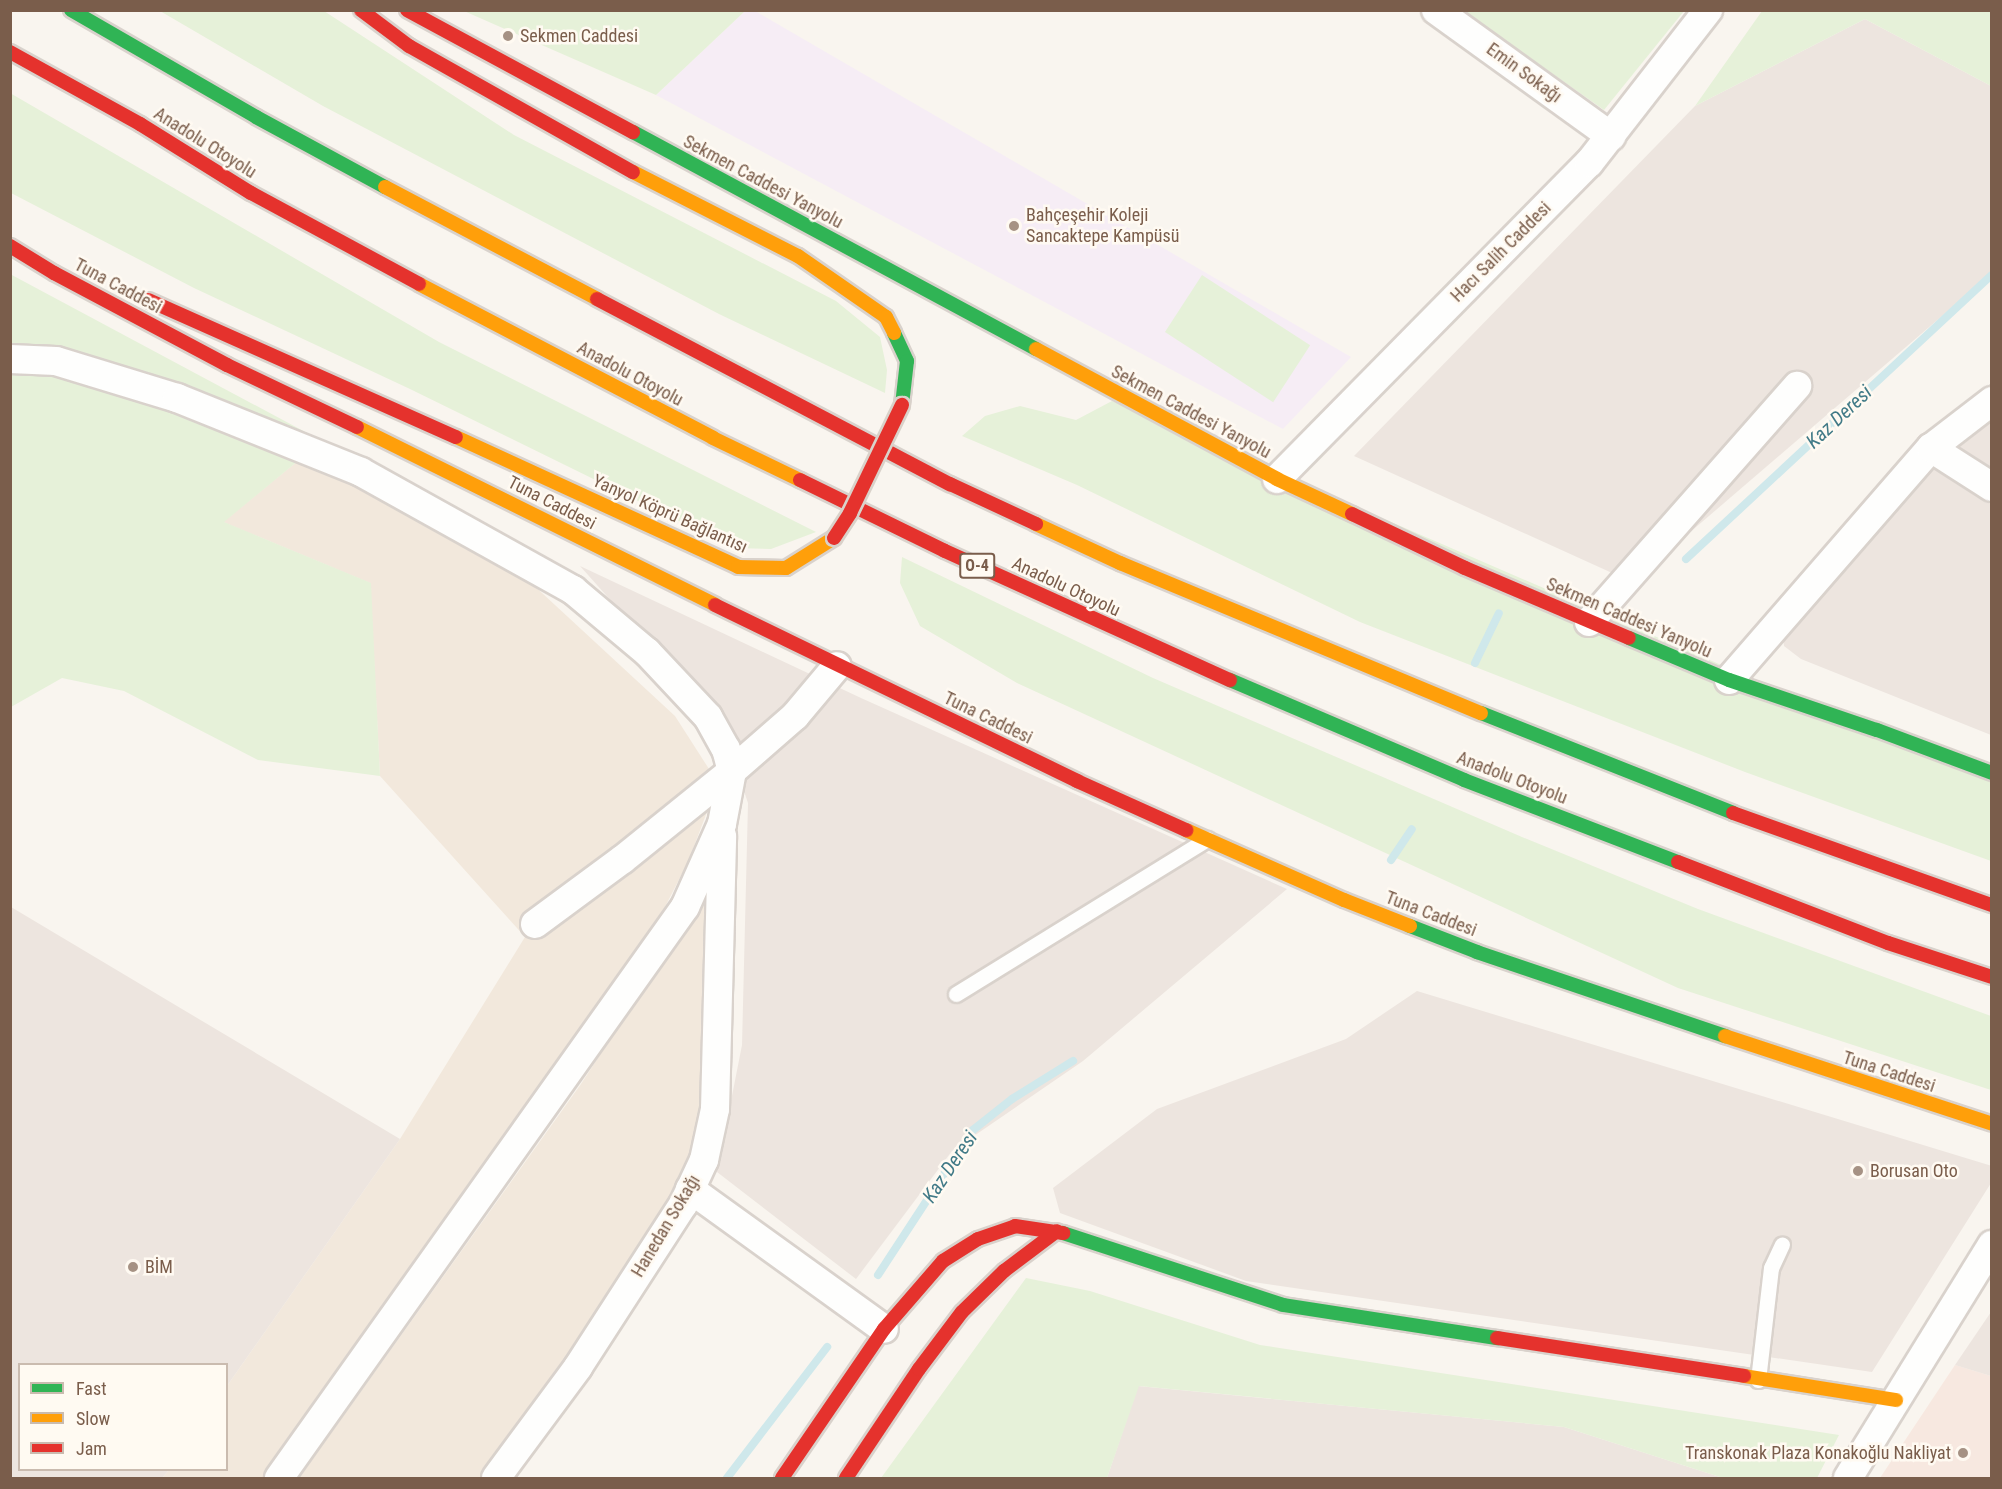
<!DOCTYPE html>
<html>
<head>
<meta charset="utf-8">
<style>
	body { margin:0 }
	#map { position:relative; width:2002px; height:1489px; overflow:hidden; background:#f9f5ef; font-family:"Roboto Condensed",sans-serif }
	div>[style] { position:absolute }
	.residential>* { inset:0; background:#f2e8dc }
	.commercial>* { inset:0; background:#f7e8e0 }
	.industrial>* { inset:0; background:#ede5df }
	.education>* { inset:0; background:#f6edf5 }
	.green>* { inset:0; background:#e6f1d9; transform-origin:0 0 }
	.stream>* { height:8px; margin:-4px; padding:0 4px; transform-origin:4px; border-radius:4px; background:#cfe8eb }
	.roads { filter:drop-shadow(2px 0 #d9d2cc) drop-shadow(-2px 0 #d9d2cc) drop-shadow(0 2px #d9d2cc) drop-shadow(0 -2px #d9d2cc) }
	.lane>* { height:15px; margin:-7.5px; padding:0 7.5px; transform-origin:7.5px; border-radius:7.5px; background:#fefefd }
	.street>* { height:28px; margin:-14px; padding:0 14px; transform-origin:14px; border-radius:14px; background:#fefefd }
	.fast>* { height:14px; margin:-7px; padding:0 7px; transform-origin:7px; border-radius:7px; background:#30b455 }
	.slow>* { height:14px; margin:-7px; padding:0 7px; transform-origin:7px; border-radius:7px; background:#ff9f0a }
	.jam>* { height:14px; margin:-7px; padding:0 7px; transform-origin:7px; border-radius:7px; background:#e5322d }
	.bridges { filter:drop-shadow(2px 0 #d9d2ca) drop-shadow(-2px 0 #d9d2ca) drop-shadow(0 2px #d9d2ca) drop-shadow(0 -2px #d9d2ca) }
	.jam-bridge>* { height:14px; margin:-7px; padding:0 7px; transform-origin:7px; border-radius:7px; background:#e5322d }
	.dots>* { width:16px; height:16px; translate:-50% -50%; box-sizing:border-box; border:3px solid #fffaf2; border-radius:50% }
	span { translate:-50% -50%; white-space:nowrap; text-align:center; line-height:1.15; -webkit-text-stroke:5px #fffaf2; paint-order:stroke }
	.shield-label span { padding:2px 4px; background:#fffaf2; border:2px solid; border-radius:4px; -webkit-text-stroke-width:0 }
	.shield-label { font-size:16px; color:#7a5d4b; font-weight:700 }
	.poi-label { font-size:18px; color:#7a5d4b }
	.left { translate:0 -50%; text-align:left }
	.right { translate:-100% -50%; text-align:right }
	.street-label { font-size:18px; color:#7a5d4b }
	.water-label { font-size:20px; color:#417a87; font-style:italic }
	.frame { position:absolute; inset:0; border:12px solid #7a5d4b; pointer-events:none }
	.legend { position:absolute; left:18px; top:1363px; width:210px; height:108px; box-sizing:border-box; background:#fffaf2; border:2px solid #cabbaf; margin:0; padding:8px 10px; list-style:none; font-size:18px; color:#7a5d4b }
	.legend li { display:flex; align-items:center; gap:12px; height:30px }
	.legend b { width:30px; border:2px solid #cabbaf }
</style>
</head>
<body>
<div id="map">
	<div class="residential">
		<div style="clip-path:polygon(322px 441px,515px 568px,675px 716px,718px 783px,688px 862px,647px 942px,272px 1478px,162px 1478px,169px 1470px,226px 1470px,227px 1386px,400px 1139px,525px 937px,380px 776px,370px 583px,223px 522px)"></div>
		<div style="clip-path:polygon(719px 871px,716px 1042px,695px 1147px,680px 1199px,485px 1478px,299px 1478px,581px 1084px)"></div>
	</div>
	<div class="commercial">
		<div style="clip-path:polygon(1955px 1365px,1991px 1376px,1991px 1478px,1880px 1478px)"></div>
	</div>
	<div class="industrial">
		<div style="clip-path:polygon(1865px 19px,1991px 86px,1991px 274px,1632px 582px,1354px 456px,1695px 106px)"></div>
		<div style="clip-path:polygon(1991px 383px,1991px 735px,1801px 659px,1784px 646px,1780px 596px,1918px 453px)"></div>
		<div style="clip-path:polygon(580px 566px,861px 698px,1287px 889px,1083px 1061px,952px 1151px,856px 1279px,717px 1172px,742px 1045px,748px 803px,722px 725px)"></div>
		<div style="clip-path:polygon(11px 907px,400px 1139px,227px 1386px,226px 1364px,20px 1364px,20px 1470px,169px 1470px,162px 1478px,11px 1478px)"></div>
		<div style="clip-path:polygon(1417px 991px,1992px 1166px,1991px 1183px,1872px 1372px,1246px 1281px,1060px 1213px,1053px 1188px,1157px 1109px,1346px 1039px)"></div>
		<div style="clip-path:polygon(1991px 1312px,1991px 1376px,1955px 1365px)"></div>
		<div style="clip-path:polygon(1138px 1386px,1564px 1427px,1723px 1478px,1107px 1478px)"></div>
	</div>
	<div class="education">
		<div style="clip-path:polygon(745px 11px,755px 11px,1351px 357px,1283px 429px,656px 95px)"></div>
	</div>
	<div class="green">
		<div style="clip-path:polygon(160px 11px,324px 11px,514px 135px,836px 301px,880px 337px,887px 370px,885px 393px,719px 314px,323px 106px)"></div>
		<div style="clip-path:polygon(464px 11px,745px 11px,656px 95px)"></div>
		<div style="clip-path:polygon(1463px 11px,1684px 11px,1604px 110px)"></div>
		<div style="clip-path:polygon(1762px 11px,1991px 11px,1991px 86px,1865px 19px,1695px 106px)"></div>
		<div style="clip-path:polygon(10px 93px,439px 342px,816px 532px,771px 549px,734px 548px,410px 389px,194px 288px,11px 193px)"></div>
		<div style="clip-path:polygon(10px 274px,322px 441px,224px 522px,371px 583px,380px 776px,258px 760px,124px 691px,62px 678px,11px 707px)"></div>
		<div style="left:1202px;top:275px;width:129px;height:68px;rotate:33deg"></div>
		<div style="clip-path:polygon(1112px 401px,1991px 782px,1991px 861px,1745px 772px,1360px 622px,1077px 485px,962px 436px,985px 416px,1020px 406px,1076px 420px)"></div>
		<div style="clip-path:polygon(902px 557px,1153px 678px,1522px 837px,1698px 909px,1991px 1016px,1991px 1090px,1678px 988px,1017px 683px,920px 626px,900px 583px)"></div>
		<div style="clip-path:polygon(1026px 1278px,1090px 1291px,1260px 1345px,1839px 1435px,1817px 1478px,1723px 1478px,1564px 1427px,1139px 1386px,1107px 1478px,881px 1478px)"></div>
	</div>
	<div class="stream">
		<div style="left:1686px;top:559px;width:417px;rotate:-42.9deg"></div>
		<div style="left:1475px;top:663px;width:55px;rotate:-64.4deg"></div>
		<div style="left:1391px;top:860px;width:37px;rotate:-56deg"></div>
		<div style="left:878px;top:1275px;width:173px;rotate:-56.8deg"></div>
		<div style="left:973px;top:1130px;width:50px;rotate:-38.5deg"></div>
		<div style="left:1012px;top:1099px;width:72px;rotate:-31.9deg"></div>
		<div style="left:727px;top:1478px;width:165px;rotate:-52.6deg"></div>
	</div>
	<div class="roads">
		<div class="lane">
			<div style="left:956px;top:994px;width:295px;rotate:-31.7deg"></div>
			<div style="left:1758px;top:1380px;width:113px;rotate:-83.4deg"></div>
			<div style="left:1771px;top:1268px;width:26px;rotate:-65deg"></div>
		</div>
		<div class="street">
			<div style="left:1436px;top:10px;width:216px;rotate:35.8deg"></div>
			<div style="left:10px;top:359px;width:46px;rotate:2.5deg"></div>
			<div style="left:56px;top:361px;width:127px;rotate:17deg"></div>
			<div style="left:177px;top:398px;width:198px;rotate:21.9deg"></div>
			<div style="left:361px;top:472px;width:243px;rotate:29.1deg"></div>
			<div style="left:573px;top:590px;width:97px;rotate:40deg"></div>
			<div style="left:647px;top:652px;width:89px;rotate:46.8deg"></div>
			<div style="left:708px;top:717px;width:37px;rotate:61deg"></div>
			<div style="left:726px;top:749px;width:23px;rotate:75deg"></div>
			<div style="left:732px;top:771px;width:54px;rotate:100.7deg"></div>
			<div style="left:722px;top:824px;width:91px;rotate:114deg"></div>
			<div style="left:685px;top:907px;width:701px;rotate:125.41deg"></div>
			<div style="left:1931px;top:448px;width:72px;rotate:32.6deg"></div>
			<div style="left:1277px;top:479px;width:444px;rotate:-45.4deg"></div>
			<div style="left:1589px;top:163px;width:194px;rotate:-52.1deg"></div>
			<div style="left:1589px;top:622px;width:315px;rotate:-48.6deg"></div>
			<div style="left:1729px;top:680px;width:308px;rotate:-49deg"></div>
			<div style="left:1931px;top:448px;width:77px;rotate:-37.6deg"></div>
			<div style="left:535px;top:924px;width:109px;rotate:-36.5deg"></div>
			<div style="left:623px;top:859px;width:140px;rotate:-38.9deg"></div>
			<div style="left:732px;top:771px;width:84px;rotate:-41.1deg"></div>
			<div style="left:795px;top:716px;width:65px;rotate:-50deg"></div>
			<div style="left:690px;top:1189px;width:239px;rotate:35.8deg"></div>
			<div style="left:496px;top:1478px;width:138px;rotate:-53.5deg"></div>
			<div style="left:578px;top:1367px;width:193px;rotate:-57.1deg"></div>
			<div style="left:683px;top:1205px;width:50px;rotate:-65deg"></div>
			<div style="left:704px;top:1160px;width:52px;rotate:-77.8deg"></div>
			<div style="left:715px;top:1109px;width:273px;rotate:-88.5deg"></div>
			<div style="left:1848px;top:1478px;width:274px;rotate:-58.3deg"></div>
		</div>
		<div class="fast">
			<div style="left:71px;top:10px;width:214px;rotate:30deg"></div>
			<div style="left:256px;top:117px;width:147px;rotate:28.5deg"></div>
			<div style="left:633px;top:132px;width:458px;rotate:28.3deg"></div>
			<div style="left:894px;top:333px;width:31px;rotate:65deg"></div>
			<div style="left:907px;top:361px;width:44px;rotate:96.5deg"></div>
			<div style="left:1629px;top:638px;width:108px;rotate:22.8deg"></div>
			<div style="left:1729px;top:680px;width:156px;rotate:18.7deg"></div>
			<div style="left:1877px;top:730px;width:123px;rotate:20.5deg"></div>
			<div style="left:1230px;top:680px;width:254px;rotate:23.1deg"></div>
			<div style="left:1464px;top:780px;width:229px;rotate:21deg"></div>
			<div style="left:1481px;top:713px;width:271px;rotate:21.6deg"></div>
			<div style="left:1410px;top:926px;width:72px;rotate:21.2deg"></div>
			<div style="left:1477px;top:952px;width:262px;rotate:18.7deg"></div>
			<div style="left:1063px;top:1233px;width:231px;rotate:18.1deg"></div>
			<div style="left:1283px;top:1305px;width:217px;rotate:8.8deg"></div>
		</div>
		<div class="slow">
			<div style="left:633px;top:172px;width:185px;rotate:27deg"></div>
			<div style="left:798px;top:256px;width:107px;rotate:34.7deg"></div>
			<div style="left:886px;top:317px;width:18px;rotate:63deg"></div>
			<div style="left:385px;top:187px;width:240px;rotate:27.8deg"></div>
			<div style="left:419px;top:284px;width:332px;rotate:27.6deg"></div>
			<div style="left:713px;top:438px;width:97px;rotate:25.8deg"></div>
			<div style="left:1036px;top:349px;width:274px;rotate:28.3deg"></div>
			<div style="left:1277px;top:479px;width:83px;rotate:25deg"></div>
			<div style="left:357px;top:427px;width:400px;rotate:26.4deg"></div>
			<div style="left:456px;top:437px;width:311px;rotate:24.7deg"></div>
			<div style="left:738px;top:567px;width:48px;rotate:1.2deg"></div>
			<div style="left:786px;top:568px;width:57px;rotate:-32deg"></div>
			<div style="left:1036px;top:524px;width:93px;rotate:24.9deg"></div>
			<div style="left:1120px;top:563px;width:391px;rotate:22.6deg"></div>
			<div style="left:1186px;top:830px;width:173px;rotate:23.9deg"></div>
			<div style="left:1344px;top:900px;width:71px;rotate:21.5deg"></div>
			<div style="left:1725px;top:1036px;width:281px;rotate:18.2deg"></div>
			<div style="left:1744px;top:1376px;width:154px;rotate:9deg"></div>
		</div>
		<div class="jam">
			<div style="left:361px;top:10px;width:60px;rotate:36.9deg"></div>
			<div style="left:409px;top:46px;width:257px;rotate:29.4deg"></div>
			<div style="left:407px;top:10px;width:257px;rotate:28.4deg"></div>
			<div style="left:10px;top:52px;width:149px;rotate:29deg"></div>
			<div style="left:140px;top:124px;width:131px;rotate:31.9deg"></div>
			<div style="left:251px;top:193px;width:191px;rotate:28.4deg"></div>
			<div style="left:10px;top:246px;width:52px;rotate:31.5deg"></div>
			<div style="left:54px;top:273px;width:196px;rotate:28deg"></div>
			<div style="left:227px;top:365px;width:144px;rotate:25.5deg"></div>
			<div style="left:597px;top:299px;width:399px;rotate:27.7deg"></div>
			<div style="left:950px;top:484px;width:95px;rotate:24.9deg"></div>
			<div style="left:148px;top:300px;width:337px;rotate:24deg"></div>
			<div style="left:800px;top:480px;width:161px;rotate:26.1deg"></div>
			<div style="left:945px;top:551px;width:313px;rotate:24.4deg"></div>
			<div style="left:1352px;top:514px;width:125px;rotate:25.5deg"></div>
			<div style="left:1465px;top:568px;width:178px;rotate:23.1deg"></div>
			<div style="left:715px;top:605px;width:403px;rotate:25.9deg"></div>
			<div style="left:1077px;top:781px;width:120px;rotate:24.2deg"></div>
			<div style="left:1733px;top:813px;width:275px;rotate:19.6deg"></div>
			<div style="left:1678px;top:862px;width:225px;rotate:21.1deg"></div>
			<div style="left:1888px;top:943px;width:109px;rotate:18.1deg"></div>
			<div style="left:1497px;top:1338px;width:250px;rotate:8.7deg"></div>
			<div style="left:782px;top:1478px;width:181px;rotate:-55.6deg"></div>
			<div style="left:884px;top:1329px;width:90px;rotate:-49.1deg"></div>
			<div style="left:943px;top:1261px;width:41px;rotate:-32.2deg"></div>
			<div style="left:978px;top:1239px;width:39px;rotate:-19deg"></div>
			<div style="left:1015px;top:1226px;width:49px;rotate:8.3deg"></div>
			<div style="left:846px;top:1478px;width:131px;rotate:-56.2deg"></div>
			<div style="left:919px;top:1369px;width:71px;rotate:-53deg"></div>
			<div style="left:962px;top:1312px;width:59px;rotate:-44.3deg"></div>
			<div style="left:1004px;top:1271px;width:66px;rotate:-37deg"></div>
		</div>
	</div>
	<div class="bridges">
		<div class="jam-bridge">
			<div style="left:834px;top:538px;width:30px;rotate:-57deg"></div>
			<div style="left:850px;top:513px;width:120px;rotate:-64.3deg"></div>
		</div>
	</div>
	<div class="dots">
		<div style="left:508px;top:36px;background:#a69284"></div>
		<div style="left:1014px;top:226px;background:#a69284"></div>
		<div style="left:1858px;top:1171px;background:#a69284"></div>
		<div style="left:133px;top:1267px;background:#a69284"></div>
		<div style="left:1963px;top:1453px;background:#a69284"></div>
	</div>
	<div class="shield-label">
		<span style="left:977px;top:566px">O-4</span>
	</div>
	<div class="poi-label">
		<span class="left" style="left:520px;top:36px">Sekmen Caddesi</span>
		<span class="left" style="left:1026px;top:226px">Bahçeşehir Koleji<br>Sancaktepe Kampüsü</span>
		<span class="left" style="left:1870px;top:1171px">Borusan Oto</span>
		<span class="left" style="left:145px;top:1267px">BİM</span>
		<span class="right" style="left:1951px;top:1453px">Transkonak Plaza Konakoğlu Nakliyat</span>
	</div>
	<div class="street-label">
		<span style="left:1524px;top:73px;rotate:36deg">Emin Sokağı</span>
		<span style="left:205px;top:143px;rotate:32deg">Anadolu Otoyolu</span>
		<span style="left:763px;top:182px;rotate:28deg">Sekmen Caddesi Yanyolu</span>
		<span style="left:1501px;top:252px;rotate:-45deg">Hacı Salih Caddesi</span>
		<span style="left:118px;top:286px;rotate:28deg">Tuna Caddesi</span>
		<span style="left:630px;top:374px;rotate:28deg">Anadolu Otoyolu</span>
		<span style="left:1191px;top:412px;rotate:28deg">Sekmen Caddesi Yanyolu</span>
		<span style="left:552px;top:503px;rotate:27deg">Tuna Caddesi</span>
		<span style="left:670px;top:514px;rotate:24deg">Yanyol Köprü Bağlantısı</span>
		<span style="left:1066px;top:587px;rotate:25deg">Anadolu Otoyolu</span>
		<span style="left:1629px;top:618px;rotate:23deg">Sekmen Caddesi Yanyolu</span>
		<span style="left:988px;top:718px;rotate:26deg">Tuna Caddesi</span>
		<span style="left:1512px;top:778px;rotate:21deg">Anadolu Otoyolu</span>
		<span style="left:1431px;top:914px;rotate:21deg">Tuna Caddesi</span>
		<span style="left:1889px;top:1072px;rotate:18deg">Tuna Caddesi</span>
		<span style="left:666px;top:1226px;rotate:-59deg">Hanedan Sokağı</span>
	</div>
	<div class="water-label">
		<span style="left:1839px;top:417px;rotate:-43deg">Kaz Deresi</span>
		<span style="left:950px;top:1167px;rotate:-56deg">Kaz Deresi</span>
	</div>
	<div class="frame"></div>
	<ul class="legend">
	<li><b style="height:8px;background:#30b455"></b>Fast</li>
	<li><b style="height:8px;background:#ff9f0a"></b>Slow</li>
	<li><b style="height:8px;background:#e5322d"></b>Jam</li>
	</ul>
</div>
</body>
</html>
